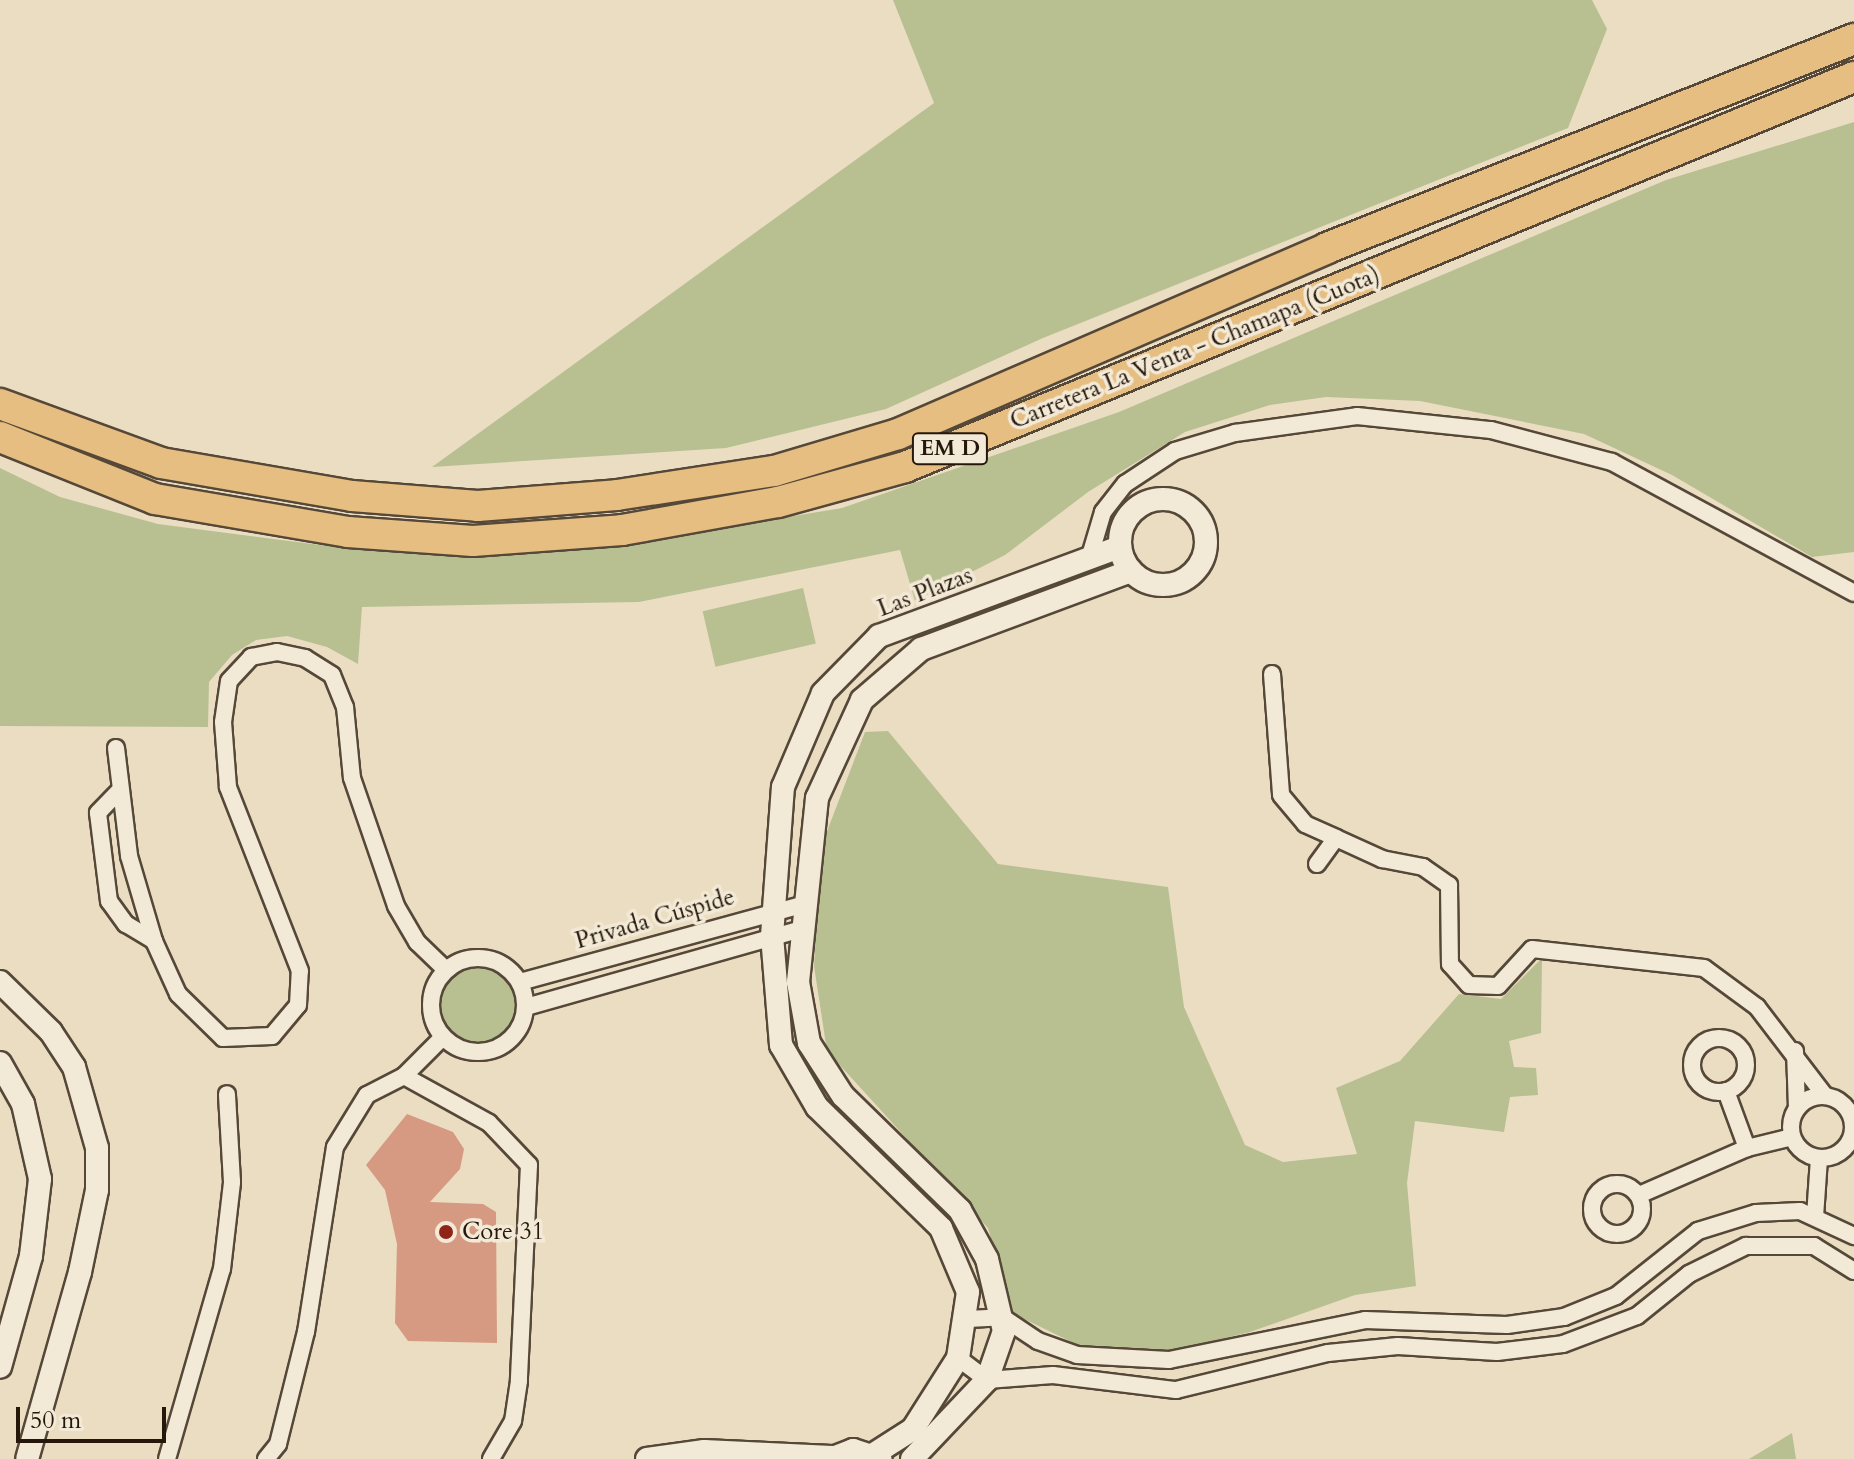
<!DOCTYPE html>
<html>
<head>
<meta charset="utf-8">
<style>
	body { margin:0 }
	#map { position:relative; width:1854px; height:1459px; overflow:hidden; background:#ebddc2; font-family:Cardo,serif }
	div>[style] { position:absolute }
	.green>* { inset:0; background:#b8c092; transform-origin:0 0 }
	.round { border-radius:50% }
	.building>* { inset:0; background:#d59a81 }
	.roads { filter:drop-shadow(2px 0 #564838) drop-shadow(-2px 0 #564838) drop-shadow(0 2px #564838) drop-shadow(0 -2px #564838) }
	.street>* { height:16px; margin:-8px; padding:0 8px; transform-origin:8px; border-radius:8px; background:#f2e9d7 }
	.street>.ring { margin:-8px; padding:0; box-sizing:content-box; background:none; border:16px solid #f2e9d7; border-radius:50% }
	.secondary>* { height:22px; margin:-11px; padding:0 11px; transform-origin:11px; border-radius:11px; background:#f2e9d7 }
	.secondary>.ring { margin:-11px; padding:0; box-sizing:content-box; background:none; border:22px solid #f2e9d7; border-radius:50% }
	.highway>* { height:30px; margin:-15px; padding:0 15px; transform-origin:15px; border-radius:15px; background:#e6be81 }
	.dots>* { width:22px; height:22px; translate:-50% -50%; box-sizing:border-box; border:4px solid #f2e9d7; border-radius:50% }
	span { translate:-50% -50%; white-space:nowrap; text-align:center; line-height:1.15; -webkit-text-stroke:7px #f2e9d7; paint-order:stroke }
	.shield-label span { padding:2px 6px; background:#f2e9d7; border:2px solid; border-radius:6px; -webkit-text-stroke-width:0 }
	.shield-label { font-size:22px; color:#25170a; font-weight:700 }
	.street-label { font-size:24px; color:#25170a }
	.poi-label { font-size:24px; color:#25170a }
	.left { translate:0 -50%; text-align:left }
	.scale { position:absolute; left:16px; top:1407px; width:150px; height:36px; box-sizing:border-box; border:4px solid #25170a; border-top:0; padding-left:10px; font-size:24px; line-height:28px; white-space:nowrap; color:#25170a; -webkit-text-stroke:6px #f2e9d7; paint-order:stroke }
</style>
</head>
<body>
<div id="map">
	<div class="green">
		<div style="clip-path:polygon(893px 0,1592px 0,1607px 29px,1568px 128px,1043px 338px,886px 409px,726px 448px,432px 467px,934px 103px)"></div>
		<div style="clip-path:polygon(1854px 122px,1854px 552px,1812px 557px,1672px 475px,1584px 434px,1420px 401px,1326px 397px,1270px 405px,1185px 432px,1088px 492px,1005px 555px,915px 601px,900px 550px,639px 602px,362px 607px,358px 664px,327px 647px,287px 636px,256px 640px,232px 655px,209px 682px,208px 727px,0 726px,0 468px,60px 497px,158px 524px,359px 550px,500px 553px,641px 541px,842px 508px,1119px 412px,1666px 180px)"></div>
		<div style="left:803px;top:588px;width:57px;height:103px;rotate:77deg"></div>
		<div style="clip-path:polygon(888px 731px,998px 864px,1168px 887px,1184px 1007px,1245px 1145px,1283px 1162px,1357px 1154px,1336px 1088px,1400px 1061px,1459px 994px,1501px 999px,1542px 958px,1541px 1033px,1509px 1041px,1514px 1067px,1536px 1068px,1538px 1095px,1510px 1097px,1504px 1132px,1415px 1121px,1407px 1183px,1416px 1286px,1355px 1295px,1250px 1332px,1171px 1351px,1084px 1348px,1012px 1313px,988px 1228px,827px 1051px,814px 966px,821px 847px,865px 732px)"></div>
		<div class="round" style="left:438px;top:964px;width:82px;height:82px"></div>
		<div style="clip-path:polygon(1792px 1433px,1796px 1459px,1749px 1459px)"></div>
	</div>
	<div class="building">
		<div style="clip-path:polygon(407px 1114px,453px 1132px,464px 1149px,460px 1169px,430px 1202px,483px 1204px,496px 1212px,497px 1343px,408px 1341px,395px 1323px,397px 1244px,385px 1190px,366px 1165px)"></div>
	</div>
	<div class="roads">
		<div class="street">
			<div style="left:1089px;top:559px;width:49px;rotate:-73.4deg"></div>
			<div style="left:1103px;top:512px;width:36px;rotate:-52deg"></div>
			<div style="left:1125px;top:484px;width:60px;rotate:-33.4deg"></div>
			<div style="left:1175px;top:451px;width:63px;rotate:-16.7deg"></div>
			<div style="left:1235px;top:433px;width:123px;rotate:-7.9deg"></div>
			<div style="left:1357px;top:416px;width:135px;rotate:6deg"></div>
			<div style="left:1491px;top:430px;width:125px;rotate:14.8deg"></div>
			<div style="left:1612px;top:462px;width:275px;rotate:28.4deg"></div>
			<div style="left:1272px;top:674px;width:121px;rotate:85.7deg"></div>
			<div style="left:1281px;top:795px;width:38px;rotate:50deg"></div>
			<div style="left:1305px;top:824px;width:34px;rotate:24deg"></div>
			<div style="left:116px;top:748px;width:109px;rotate:83.1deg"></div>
			<div style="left:129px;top:856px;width:89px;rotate:73.6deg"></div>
			<div style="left:154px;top:941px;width:58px;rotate:65.6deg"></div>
			<div style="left:178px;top:994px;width:63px;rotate:44.4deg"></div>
			<div style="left:223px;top:1038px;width:49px;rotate:-2.3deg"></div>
			<div style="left:272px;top:1036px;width:40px;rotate:-50deg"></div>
			<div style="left:298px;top:1005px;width:34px;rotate:-87deg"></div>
			<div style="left:300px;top:971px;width:198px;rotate:-111.4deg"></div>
			<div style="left:228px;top:787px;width:65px;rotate:-94.4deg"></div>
			<div style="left:223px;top:722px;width:41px;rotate:-81.7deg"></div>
			<div style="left:229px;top:681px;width:33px;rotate:-47deg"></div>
			<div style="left:251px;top:657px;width:26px;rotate:-11deg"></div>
			<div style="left:277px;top:652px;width:29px;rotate:12deg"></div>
			<div style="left:305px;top:658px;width:32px;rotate:32deg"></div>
			<div style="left:332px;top:675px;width:35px;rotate:68deg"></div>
			<div style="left:345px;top:707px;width:71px;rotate:84.4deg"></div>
			<div style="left:352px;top:778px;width:135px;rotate:71deg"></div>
			<div style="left:396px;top:906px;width:42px;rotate:59.7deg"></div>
			<div style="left:417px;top:942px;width:40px;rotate:44deg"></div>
			<div style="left:118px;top:792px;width:29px;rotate:134deg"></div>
			<div style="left:98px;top:813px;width:89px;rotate:82.9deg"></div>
			<div style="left:109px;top:901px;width:29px;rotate:54deg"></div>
			<div style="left:126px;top:924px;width:33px;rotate:31deg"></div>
			<div style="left:1317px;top:864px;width:32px;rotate:-54deg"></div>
			<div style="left:1336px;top:838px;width:51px;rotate:24.5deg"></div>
			<div style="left:1382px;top:859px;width:42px;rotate:11deg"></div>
			<div style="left:1423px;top:867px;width:32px;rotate:35deg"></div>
			<div style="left:1449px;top:885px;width:79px;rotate:89.3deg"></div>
			<div style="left:1450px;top:964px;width:28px;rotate:48deg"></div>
			<div style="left:1469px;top:985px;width:29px;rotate:2deg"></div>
			<div style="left:1498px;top:986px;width:50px;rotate:-47.4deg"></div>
			<div style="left:1532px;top:949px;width:173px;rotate:6.3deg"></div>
			<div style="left:1704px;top:968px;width:66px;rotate:36.3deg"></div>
			<div style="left:1757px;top:1007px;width:112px;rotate:52.6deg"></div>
			<div class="ring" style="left:431px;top:958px;width:78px;height:78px"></div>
			<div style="left:520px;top:982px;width:292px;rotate:-15.3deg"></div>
			<div style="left:526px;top:1007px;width:286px;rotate:-15.8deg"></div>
			<div class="ring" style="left:1692px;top:1038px;width:38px;height:38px"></div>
			<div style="left:1795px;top:1051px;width:56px;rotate:88deg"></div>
			<div style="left:404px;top:1076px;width:97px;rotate:28.9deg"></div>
			<div style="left:489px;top:1123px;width:58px;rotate:46.4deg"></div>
			<div style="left:529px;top:1165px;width:216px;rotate:92.7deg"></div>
			<div style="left:519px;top:1381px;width:40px;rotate:98.5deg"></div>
			<div style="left:513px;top:1421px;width:44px;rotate:120.1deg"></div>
			<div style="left:1726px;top:1091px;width:61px;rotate:69.8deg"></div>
			<div class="ring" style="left:1791px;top:1096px;width:46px;height:46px"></div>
			<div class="ring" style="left:1592px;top:1184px;width:34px;height:34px"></div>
			<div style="left:1639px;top:1195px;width:118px;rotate:-23.5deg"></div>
			<div style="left:1747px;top:1148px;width:46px;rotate:-13.7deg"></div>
			<div style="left:1815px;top:1217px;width:58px;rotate:-86.1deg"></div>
			<div style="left:968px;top:1319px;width:34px;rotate:-3deg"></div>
			<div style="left:1002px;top:1317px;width:43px;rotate:33.7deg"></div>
			<div style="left:1038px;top:1341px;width:41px;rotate:19.7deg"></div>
			<div style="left:1077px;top:1355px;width:92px;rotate:3.1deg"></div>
			<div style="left:1169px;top:1360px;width:200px;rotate:-11.5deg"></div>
			<div style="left:1365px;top:1320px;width:142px;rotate:2deg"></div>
			<div style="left:1507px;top:1325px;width:58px;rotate:-8deg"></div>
			<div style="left:1564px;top:1317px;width:56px;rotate:-22deg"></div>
			<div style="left:1616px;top:1296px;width:105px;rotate:-38.4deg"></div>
			<div style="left:1698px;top:1231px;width:61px;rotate:-17.2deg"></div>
			<div style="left:1756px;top:1213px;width:44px;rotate:-2.6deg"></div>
			<div style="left:1800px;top:1211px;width:60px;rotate:24.8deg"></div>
			<div style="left:958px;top:1358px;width:36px;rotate:37deg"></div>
			<div style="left:987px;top:1380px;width:66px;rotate:-4.3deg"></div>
			<div style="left:1053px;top:1375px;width:124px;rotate:7deg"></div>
			<div style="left:1176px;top:1390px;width:156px;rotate:-13.7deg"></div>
			<div style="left:1328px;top:1353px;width:70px;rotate:-5.7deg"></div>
			<div style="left:1398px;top:1346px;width:99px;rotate:3.5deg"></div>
			<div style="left:1497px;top:1352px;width:66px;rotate:-6.9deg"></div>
			<div style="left:1563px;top:1344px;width:79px;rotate:-20.7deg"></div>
			<div style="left:1637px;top:1316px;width:67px;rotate:-38.9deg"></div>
			<div style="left:1689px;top:1274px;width:64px;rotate:-26.2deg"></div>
			<div style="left:1746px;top:1246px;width:68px"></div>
			<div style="left:1814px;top:1246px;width:47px;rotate:32deg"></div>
			<div style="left:167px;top:1459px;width:198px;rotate:-73.9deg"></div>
			<div style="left:222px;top:1269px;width:88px;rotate:-83.4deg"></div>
			<div style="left:232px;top:1182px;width:88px;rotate:-93.3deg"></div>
			<div style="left:266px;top:1459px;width:19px;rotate:-51deg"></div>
			<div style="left:278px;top:1444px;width:115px;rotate:-76deg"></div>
			<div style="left:306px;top:1332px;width:187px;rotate:-81.1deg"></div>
			<div style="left:335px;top:1147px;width:61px;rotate:-58.4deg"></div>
			<div style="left:367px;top:1095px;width:42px;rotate:-27.2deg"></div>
			<div style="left:404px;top:1076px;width:55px;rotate:-45deg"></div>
		</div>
		<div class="secondary">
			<div class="ring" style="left:1120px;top:499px;width:64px;height:64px"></div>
			<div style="left:0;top:982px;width:71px;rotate:44.4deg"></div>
			<div style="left:51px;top:1032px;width:42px;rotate:56.7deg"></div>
			<div style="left:74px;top:1067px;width:84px;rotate:74.1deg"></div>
			<div style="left:97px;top:1148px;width:42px;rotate:90deg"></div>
			<div style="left:97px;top:1190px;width:84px;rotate:101.7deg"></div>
			<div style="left:80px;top:1272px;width:194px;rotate:105.8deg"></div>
			<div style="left:0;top:1063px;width:47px;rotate:60.7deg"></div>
			<div style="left:23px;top:1104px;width:77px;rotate:77.2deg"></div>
			<div style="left:40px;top:1179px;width:78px;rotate:96.7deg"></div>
			<div style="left:31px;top:1256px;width:115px;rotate:105.6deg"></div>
			<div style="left:874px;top:1454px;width:46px;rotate:-32.7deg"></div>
			<div style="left:913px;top:1429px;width:84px;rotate:-57.6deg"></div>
			<div style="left:958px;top:1358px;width:67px;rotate:-81.4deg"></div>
			<div style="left:968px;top:1292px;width:69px;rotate:-112.9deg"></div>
			<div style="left:941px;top:1228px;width:173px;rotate:-135.7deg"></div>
			<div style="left:817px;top:1107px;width:72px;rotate:-120.1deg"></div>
			<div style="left:781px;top:1045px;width:109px;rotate:-94.7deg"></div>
			<div style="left:772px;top:936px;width:149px;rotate:-85.8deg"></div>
			<div style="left:783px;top:787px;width:102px;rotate:-66.9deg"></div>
			<div style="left:823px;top:693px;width:80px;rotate:-45.5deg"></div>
			<div style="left:879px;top:636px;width:257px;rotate:-20.3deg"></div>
			<div style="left:647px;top:1459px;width:58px;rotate:-8deg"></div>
			<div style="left:704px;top:1451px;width:128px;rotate:2.7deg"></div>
			<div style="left:830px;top:1459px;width:25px;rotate:-21deg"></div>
			<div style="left:853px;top:1450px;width:29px;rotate:18deg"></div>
			<div style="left:912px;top:1459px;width:109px;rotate:-46.5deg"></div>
			<div style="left:987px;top:1380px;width:52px;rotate:-70.9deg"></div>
			<div style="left:1004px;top:1331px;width:74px;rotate:-103.3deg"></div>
			<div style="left:987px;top:1259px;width:56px;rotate:-118.9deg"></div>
			<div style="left:960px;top:1210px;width:163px;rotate:-135.7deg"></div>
			<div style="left:843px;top:1096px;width:63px;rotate:-122.7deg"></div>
			<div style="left:809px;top:1043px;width:62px;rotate:-100.2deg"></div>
			<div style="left:798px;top:982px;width:185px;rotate:-84.1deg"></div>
			<div style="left:817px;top:798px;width:108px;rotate:-65.3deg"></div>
			<div style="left:862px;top:700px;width:78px;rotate:-40.8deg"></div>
			<div style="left:921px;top:649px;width:224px;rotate:-20.4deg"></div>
		</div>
		<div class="highway">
			<div style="left:0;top:404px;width:171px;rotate:20.1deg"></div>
			<div style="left:161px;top:463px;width:194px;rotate:9.8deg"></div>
			<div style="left:352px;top:496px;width:126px;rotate:4.5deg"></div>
			<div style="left:478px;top:506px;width:139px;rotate:-4.5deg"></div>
			<div style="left:617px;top:495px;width:159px;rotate:-8.7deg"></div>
			<div style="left:774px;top:471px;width:129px;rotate:-16.6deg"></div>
			<div style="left:898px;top:434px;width:468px;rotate:-23.4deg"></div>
			<div style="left:1327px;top:248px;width:567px;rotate:-21.63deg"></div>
			<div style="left:0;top:437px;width:167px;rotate:21.8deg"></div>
			<div style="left:155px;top:499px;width:196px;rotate:9.7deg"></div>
			<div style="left:348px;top:532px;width:125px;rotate:4.1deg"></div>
			<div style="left:473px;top:541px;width:149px;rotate:-4.2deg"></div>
			<div style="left:622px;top:530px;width:158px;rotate:-10.2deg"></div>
			<div style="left:778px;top:502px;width:132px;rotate:-15.4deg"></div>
			<div style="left:905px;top:467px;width:1026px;rotate:-22.34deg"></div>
		</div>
	</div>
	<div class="dots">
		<div style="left:446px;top:1232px;background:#8f2418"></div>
	</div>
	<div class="shield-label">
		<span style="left:950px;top:449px">EM D</span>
	</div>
	<div class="street-label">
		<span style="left:1195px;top:348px;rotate:-22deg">Carretera La Venta - Chamapa (Cuota)</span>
		<span style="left:925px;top:592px;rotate:-21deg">Las Plazas</span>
		<span style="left:655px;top:919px;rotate:-16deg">Privada Cúspide</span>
	</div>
	<div class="poi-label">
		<span class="left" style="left:462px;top:1232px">Core 31</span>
	</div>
	<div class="scale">50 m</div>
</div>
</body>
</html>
